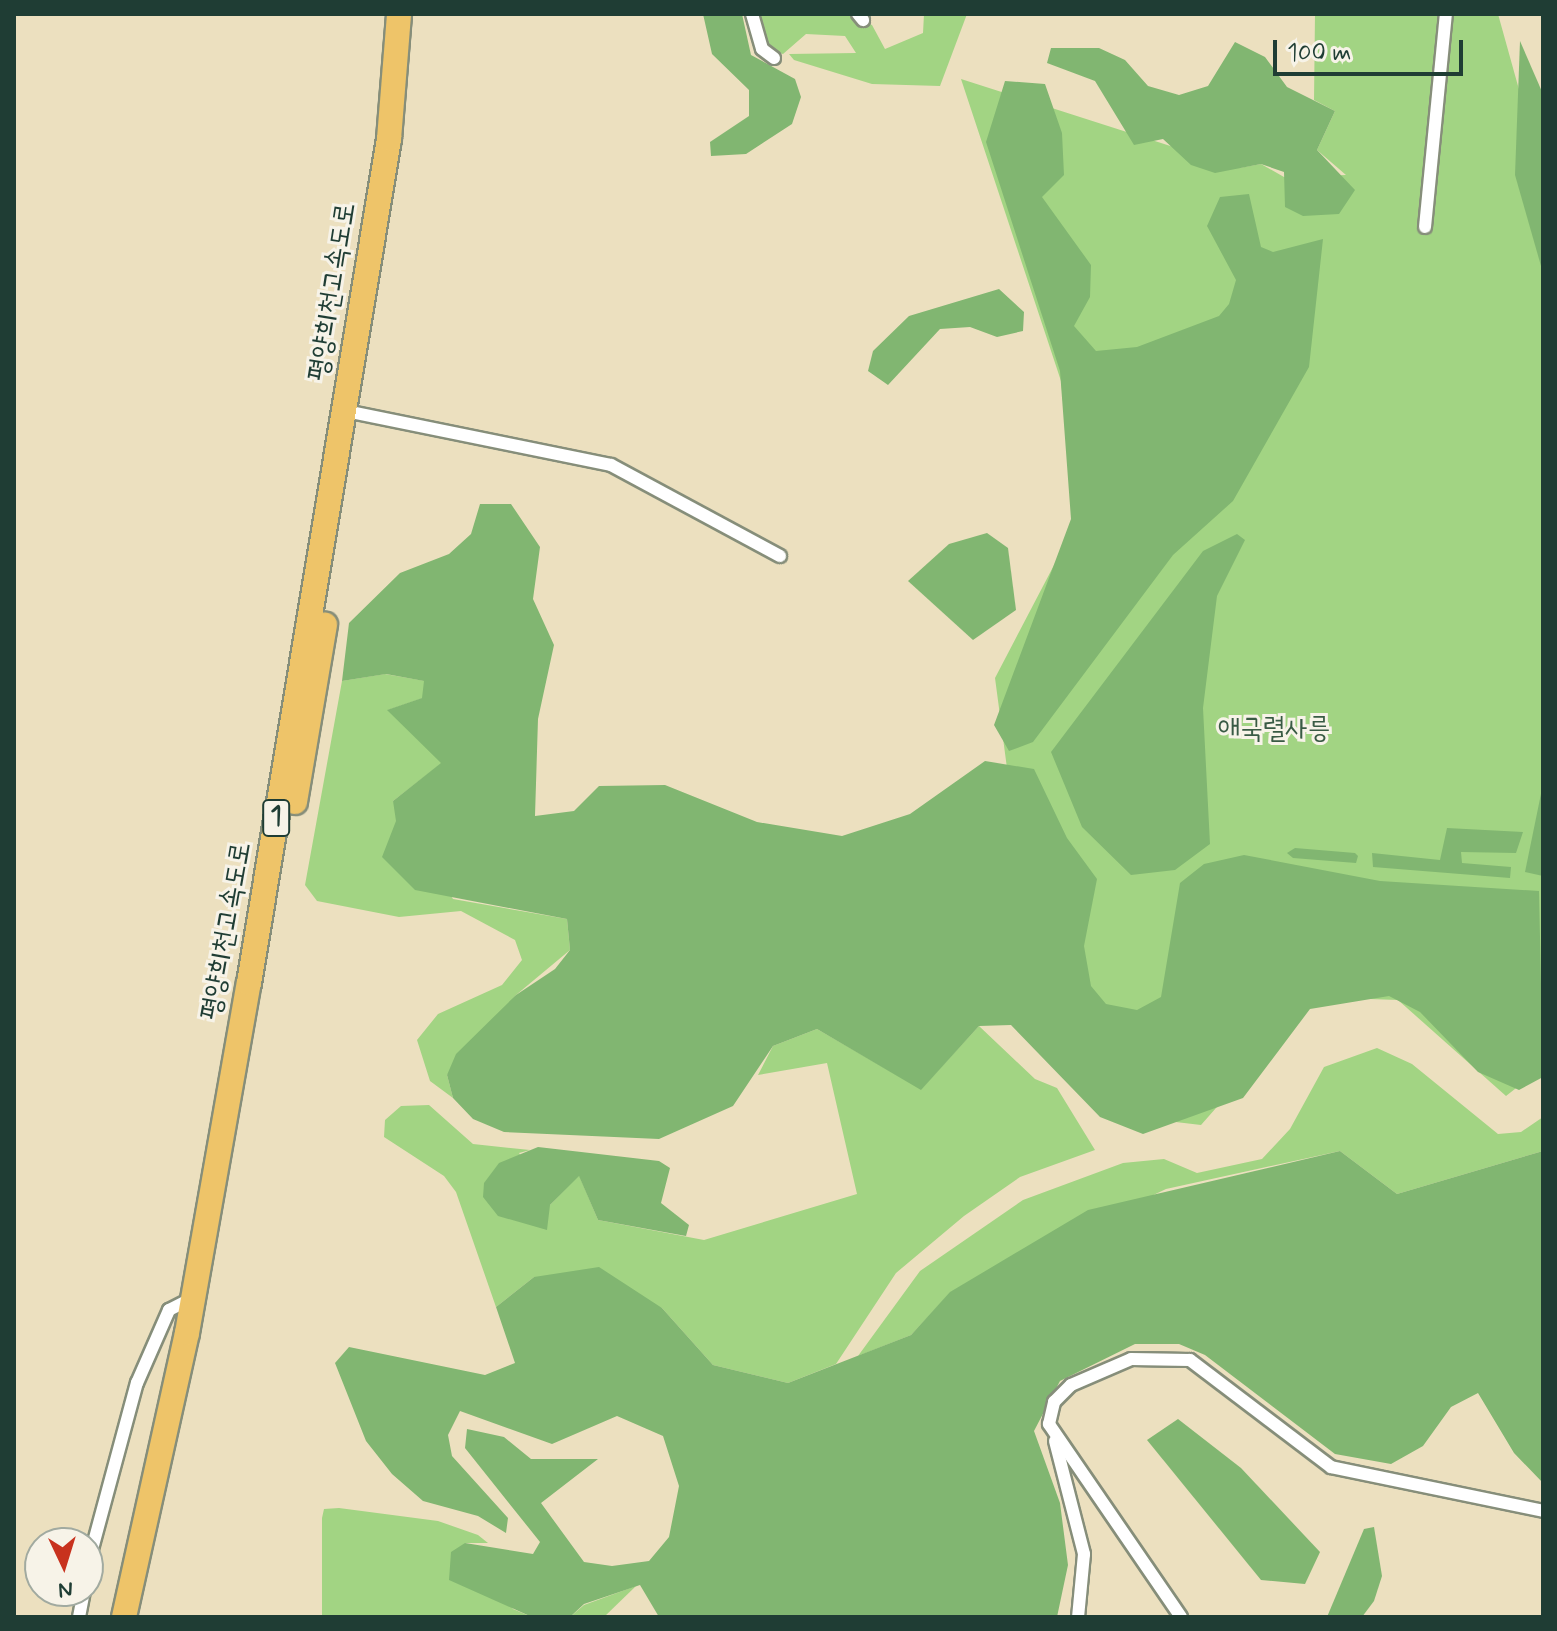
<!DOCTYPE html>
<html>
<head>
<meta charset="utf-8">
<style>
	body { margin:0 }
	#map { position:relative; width:1557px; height:1631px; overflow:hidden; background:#ece0bf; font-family:Mynerve,"Poor Story",sans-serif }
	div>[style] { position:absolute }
	.green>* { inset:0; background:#a2d483 }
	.forest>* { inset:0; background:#81b671 }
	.roads { filter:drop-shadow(2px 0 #868e7a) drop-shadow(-2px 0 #868e7a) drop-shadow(0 2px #868e7a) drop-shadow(0 -2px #868e7a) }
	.street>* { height:12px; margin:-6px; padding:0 6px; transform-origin:6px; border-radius:6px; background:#fff }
	.highway>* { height:24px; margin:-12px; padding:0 12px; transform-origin:12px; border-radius:12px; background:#eec469 }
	span { translate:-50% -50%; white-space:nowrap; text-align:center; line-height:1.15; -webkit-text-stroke:6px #f7f3e8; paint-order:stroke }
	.shield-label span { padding:2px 6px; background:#f7f3e8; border:2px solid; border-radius:6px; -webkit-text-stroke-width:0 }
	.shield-label { font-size:26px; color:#1f3d34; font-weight:700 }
	.street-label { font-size:28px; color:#1f3d34 }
	.park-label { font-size:28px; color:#395b44 }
	.frame { position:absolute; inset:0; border:16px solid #1f3d34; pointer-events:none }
	.north { position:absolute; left:24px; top:1527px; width:80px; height:80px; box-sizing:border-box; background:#f7f3e8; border:2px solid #a1aaa0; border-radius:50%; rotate:176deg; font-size:22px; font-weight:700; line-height:32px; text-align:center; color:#1f3d34 }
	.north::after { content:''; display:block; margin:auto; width:28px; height:36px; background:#c8321e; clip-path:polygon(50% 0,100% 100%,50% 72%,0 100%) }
	.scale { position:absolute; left:1273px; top:40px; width:190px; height:36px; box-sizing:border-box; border:4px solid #1f3d34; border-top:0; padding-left:10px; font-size:24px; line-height:28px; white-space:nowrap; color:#1f3d34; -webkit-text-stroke:6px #f7f3e8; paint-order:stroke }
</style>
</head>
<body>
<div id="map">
	<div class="green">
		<div style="clip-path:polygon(756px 14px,848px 14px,872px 25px,885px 49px,923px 33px,924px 14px,967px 14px,940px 86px,872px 84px,794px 60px,789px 54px,856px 53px,845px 36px,806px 34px,783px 54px,769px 50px)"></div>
		<div style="clip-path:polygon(1315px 14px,1498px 14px,1543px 176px,1543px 1067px,1506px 1096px,1398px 1000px,1314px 997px,1201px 1125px,1108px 1114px,1022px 881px,995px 678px,1075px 525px,1061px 381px,961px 79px,1239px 168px,1261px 164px,1284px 177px,1346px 175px,1317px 150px,1335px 111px,1314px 100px)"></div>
		<div style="clip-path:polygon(385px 674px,425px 681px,423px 698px,388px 710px,442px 763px,393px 801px,453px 899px,567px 919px,570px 950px,516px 995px,447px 1075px,453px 1098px,430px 1081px,417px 1040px,438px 1014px,502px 985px,522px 960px,515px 940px,461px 911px,399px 917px,317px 901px,305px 885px,342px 681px)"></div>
		<div style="clip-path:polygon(979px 1026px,1035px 1079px,1057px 1088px,1095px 1150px,1020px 1177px,964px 1216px,896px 1273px,836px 1364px,788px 1383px,713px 1365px,662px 1308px,534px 1277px,496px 1307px,456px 1192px,444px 1176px,384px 1137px,385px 1120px,401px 1106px,429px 1105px,473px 1144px,530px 1150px,519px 1153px,550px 1205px,579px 1175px,598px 1220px,704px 1240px,857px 1194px,827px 1063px,758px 1075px,773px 1046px,817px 1029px,921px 1089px)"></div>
		<div style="clip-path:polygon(1377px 1048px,1412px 1064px,1498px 1134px,1521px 1132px,1543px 1117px,1543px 1151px,1397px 1194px,1340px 1151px,1166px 1189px,951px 1292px,911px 1335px,858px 1356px,920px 1271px,1023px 1200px,1123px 1163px,1164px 1159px,1197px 1173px,1262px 1159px,1290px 1129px,1324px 1067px)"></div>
		<div style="clip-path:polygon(339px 1508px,438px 1521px,478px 1535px,488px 1543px,465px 1543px,513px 1609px,532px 1617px,322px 1617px,322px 1518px,324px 1509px)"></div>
		<div style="clip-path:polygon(636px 1586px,604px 1617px,570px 1617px,584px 1605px)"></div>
	</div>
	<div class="forest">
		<div style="clip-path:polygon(703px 14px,742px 14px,751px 55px,795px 79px,801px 97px,792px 124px,746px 154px,711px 156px,710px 142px,749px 116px,749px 90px,712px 54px)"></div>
		<div style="clip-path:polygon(1520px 41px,1543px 94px,1543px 273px,1515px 175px)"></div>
		<div style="clip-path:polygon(1235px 42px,1265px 57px,1287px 87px,1335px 111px,1317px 150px,1355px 190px,1339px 214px,1303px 216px,1285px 207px,1284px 172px,1261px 164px,1215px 173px,1191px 165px,1163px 139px,1134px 145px,1095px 81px,1047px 63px,1051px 48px,1099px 48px,1125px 60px,1148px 86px,1179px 95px,1208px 86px)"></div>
		<div style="clip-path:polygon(1005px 81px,1045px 84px,1062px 133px,1064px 175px,1042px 197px,1091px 265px,1090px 297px,1074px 326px,1096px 351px,1137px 347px,1219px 316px,1229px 304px,1236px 280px,1207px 226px,1220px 197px,1249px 194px,1261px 247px,1273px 252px,1323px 239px,1309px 367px,1233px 501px,1173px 555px,1033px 742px,1009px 751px,994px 725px,1071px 519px,1060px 371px,986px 142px)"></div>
		<div style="clip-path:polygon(999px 289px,1024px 312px,1023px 331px,997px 337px,970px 327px,940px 329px,888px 385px,868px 371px,873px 351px,909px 316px)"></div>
		<div style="clip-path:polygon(480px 504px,511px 504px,540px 547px,533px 599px,554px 645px,538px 719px,535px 816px,574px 811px,599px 786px,665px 785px,757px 822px,842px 836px,910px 814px,985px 761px,1034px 769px,1067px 838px,1097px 879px,1084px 946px,1091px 986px,1106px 1004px,1137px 1010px,1161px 997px,1180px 883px,1204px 864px,1244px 855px,1380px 881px,1539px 891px,1543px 1077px,1519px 1090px,1478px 1072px,1420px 1012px,1389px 996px,1310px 1009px,1243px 1098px,1143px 1134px,1100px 1117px,1011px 1025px,979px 1026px,921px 1090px,817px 1029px,773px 1046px,733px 1106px,659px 1139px,504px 1132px,473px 1119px,453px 1098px,447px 1075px,456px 1054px,516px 995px,555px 969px,570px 950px,567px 919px,415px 890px,382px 857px,396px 821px,393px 801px,441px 763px,387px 710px,422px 698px,424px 681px,386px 674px,342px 681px,349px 623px,400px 573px,449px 554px,471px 534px)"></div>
		<div style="clip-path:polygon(987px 533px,1008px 548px,1016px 610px,973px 640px,908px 581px,949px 544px)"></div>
		<div style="clip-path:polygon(1237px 534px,1245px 540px,1217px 596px,1203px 708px,1210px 844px,1175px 870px,1131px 875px,1082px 827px,1051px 752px,1203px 551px)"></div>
		<div style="clip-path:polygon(1543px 784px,1543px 876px,1525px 872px)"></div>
		<div style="clip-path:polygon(1447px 828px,1523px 832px,1516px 853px,1461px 852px,1462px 863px,1511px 867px,1510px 878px,1373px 867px,1372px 853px,1440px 860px)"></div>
		<div style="clip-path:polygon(1295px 848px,1355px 853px,1358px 856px,1356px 863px,1293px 858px,1287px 853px)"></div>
		<div style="clip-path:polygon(538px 1147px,659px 1161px,670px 1168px,661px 1203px,689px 1225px,686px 1236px,598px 1220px,579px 1176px,550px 1205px,547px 1230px,498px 1216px,483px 1197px,484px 1183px,499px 1163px)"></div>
		<div style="clip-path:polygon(1340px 1151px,1397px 1194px,1543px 1151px,1543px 1483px,1514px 1453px,1478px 1393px,1451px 1407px,1423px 1446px,1391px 1464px,1335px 1454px,1205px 1355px,1179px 1344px,1135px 1344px,1060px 1381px,1034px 1431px,1060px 1503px,1068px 1565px,1057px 1617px,659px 1617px,640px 1585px,584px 1604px,570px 1617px,532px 1617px,449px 1580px,451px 1552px,465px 1543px,533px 1554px,540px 1542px,465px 1448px,467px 1429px,504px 1437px,531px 1459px,598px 1459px,541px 1503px,584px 1562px,612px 1566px,649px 1561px,669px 1537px,679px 1486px,663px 1436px,617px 1416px,552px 1444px,460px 1411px,448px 1435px,452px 1456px,508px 1518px,506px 1533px,478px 1516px,423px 1501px,392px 1474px,366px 1441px,335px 1363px,349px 1347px,485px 1375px,515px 1363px,496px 1307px,534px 1277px,599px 1267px,662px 1308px,713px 1365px,788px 1383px,911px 1335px,950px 1292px,1088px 1210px)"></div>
		<div style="clip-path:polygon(1178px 1419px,1241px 1468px,1320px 1552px,1305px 1584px,1261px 1580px,1147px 1440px)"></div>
		<div style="clip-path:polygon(1374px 1527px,1382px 1576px,1374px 1601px,1362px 1617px,1327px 1617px,1364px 1529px)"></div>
	</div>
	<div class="roads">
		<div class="street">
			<div style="left:752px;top:14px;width:36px;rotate:74deg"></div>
			<div style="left:762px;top:49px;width:15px;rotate:37deg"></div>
			<div style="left:858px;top:14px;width:8px;rotate:50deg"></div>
			<div style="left:1425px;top:227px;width:214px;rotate:-84.4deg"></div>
			<div style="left:356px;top:413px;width:260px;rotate:11.5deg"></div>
			<div style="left:611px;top:465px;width:192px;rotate:28.3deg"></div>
			<div style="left:1055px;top:1441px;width:117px;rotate:75.6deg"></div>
			<div style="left:1084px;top:1554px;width:63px;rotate:95.4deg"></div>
			<div style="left:88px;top:1564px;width:188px;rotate:-74.9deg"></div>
			<div style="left:137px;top:1383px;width:80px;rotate:-66.3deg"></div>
			<div style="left:169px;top:1310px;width:28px;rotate:-27deg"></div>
			<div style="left:79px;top:1617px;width:26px;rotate:-79deg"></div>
			<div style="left:1181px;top:1617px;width:234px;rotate:-124.4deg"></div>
			<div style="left:1049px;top:1424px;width:23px;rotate:-77deg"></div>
			<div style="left:1054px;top:1402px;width:24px;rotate:-45deg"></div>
			<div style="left:1071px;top:1385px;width:65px;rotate:-23.4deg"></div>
			<div style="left:1131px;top:1359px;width:59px;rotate:1deg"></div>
			<div style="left:1190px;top:1360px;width:177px;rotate:37.2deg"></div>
			<div style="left:1331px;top:1467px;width:217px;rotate:11.7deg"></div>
		</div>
		<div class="highway">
			<div style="left:295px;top:802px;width:180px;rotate:-80.4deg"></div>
			<div style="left:124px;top:1617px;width:291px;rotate:-77.5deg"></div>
			<div style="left:187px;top:1333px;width:355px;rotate:-80deg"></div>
			<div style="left:249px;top:983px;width:856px;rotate:-80.58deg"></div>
			<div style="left:389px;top:139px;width:125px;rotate:-85.4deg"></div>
		</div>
	</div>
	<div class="shield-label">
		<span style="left:276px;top:818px">1</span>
	</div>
	<div class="street-label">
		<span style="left:333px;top:292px;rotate:-81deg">평양희천고속도로</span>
		<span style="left:227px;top:931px;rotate:-80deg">평양희천고속도로</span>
	</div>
	<div class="park-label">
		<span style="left:1274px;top:730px">애국렬사릉</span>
	</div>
	<div class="frame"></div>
	<div class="north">N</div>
	<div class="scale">100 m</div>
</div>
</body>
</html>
